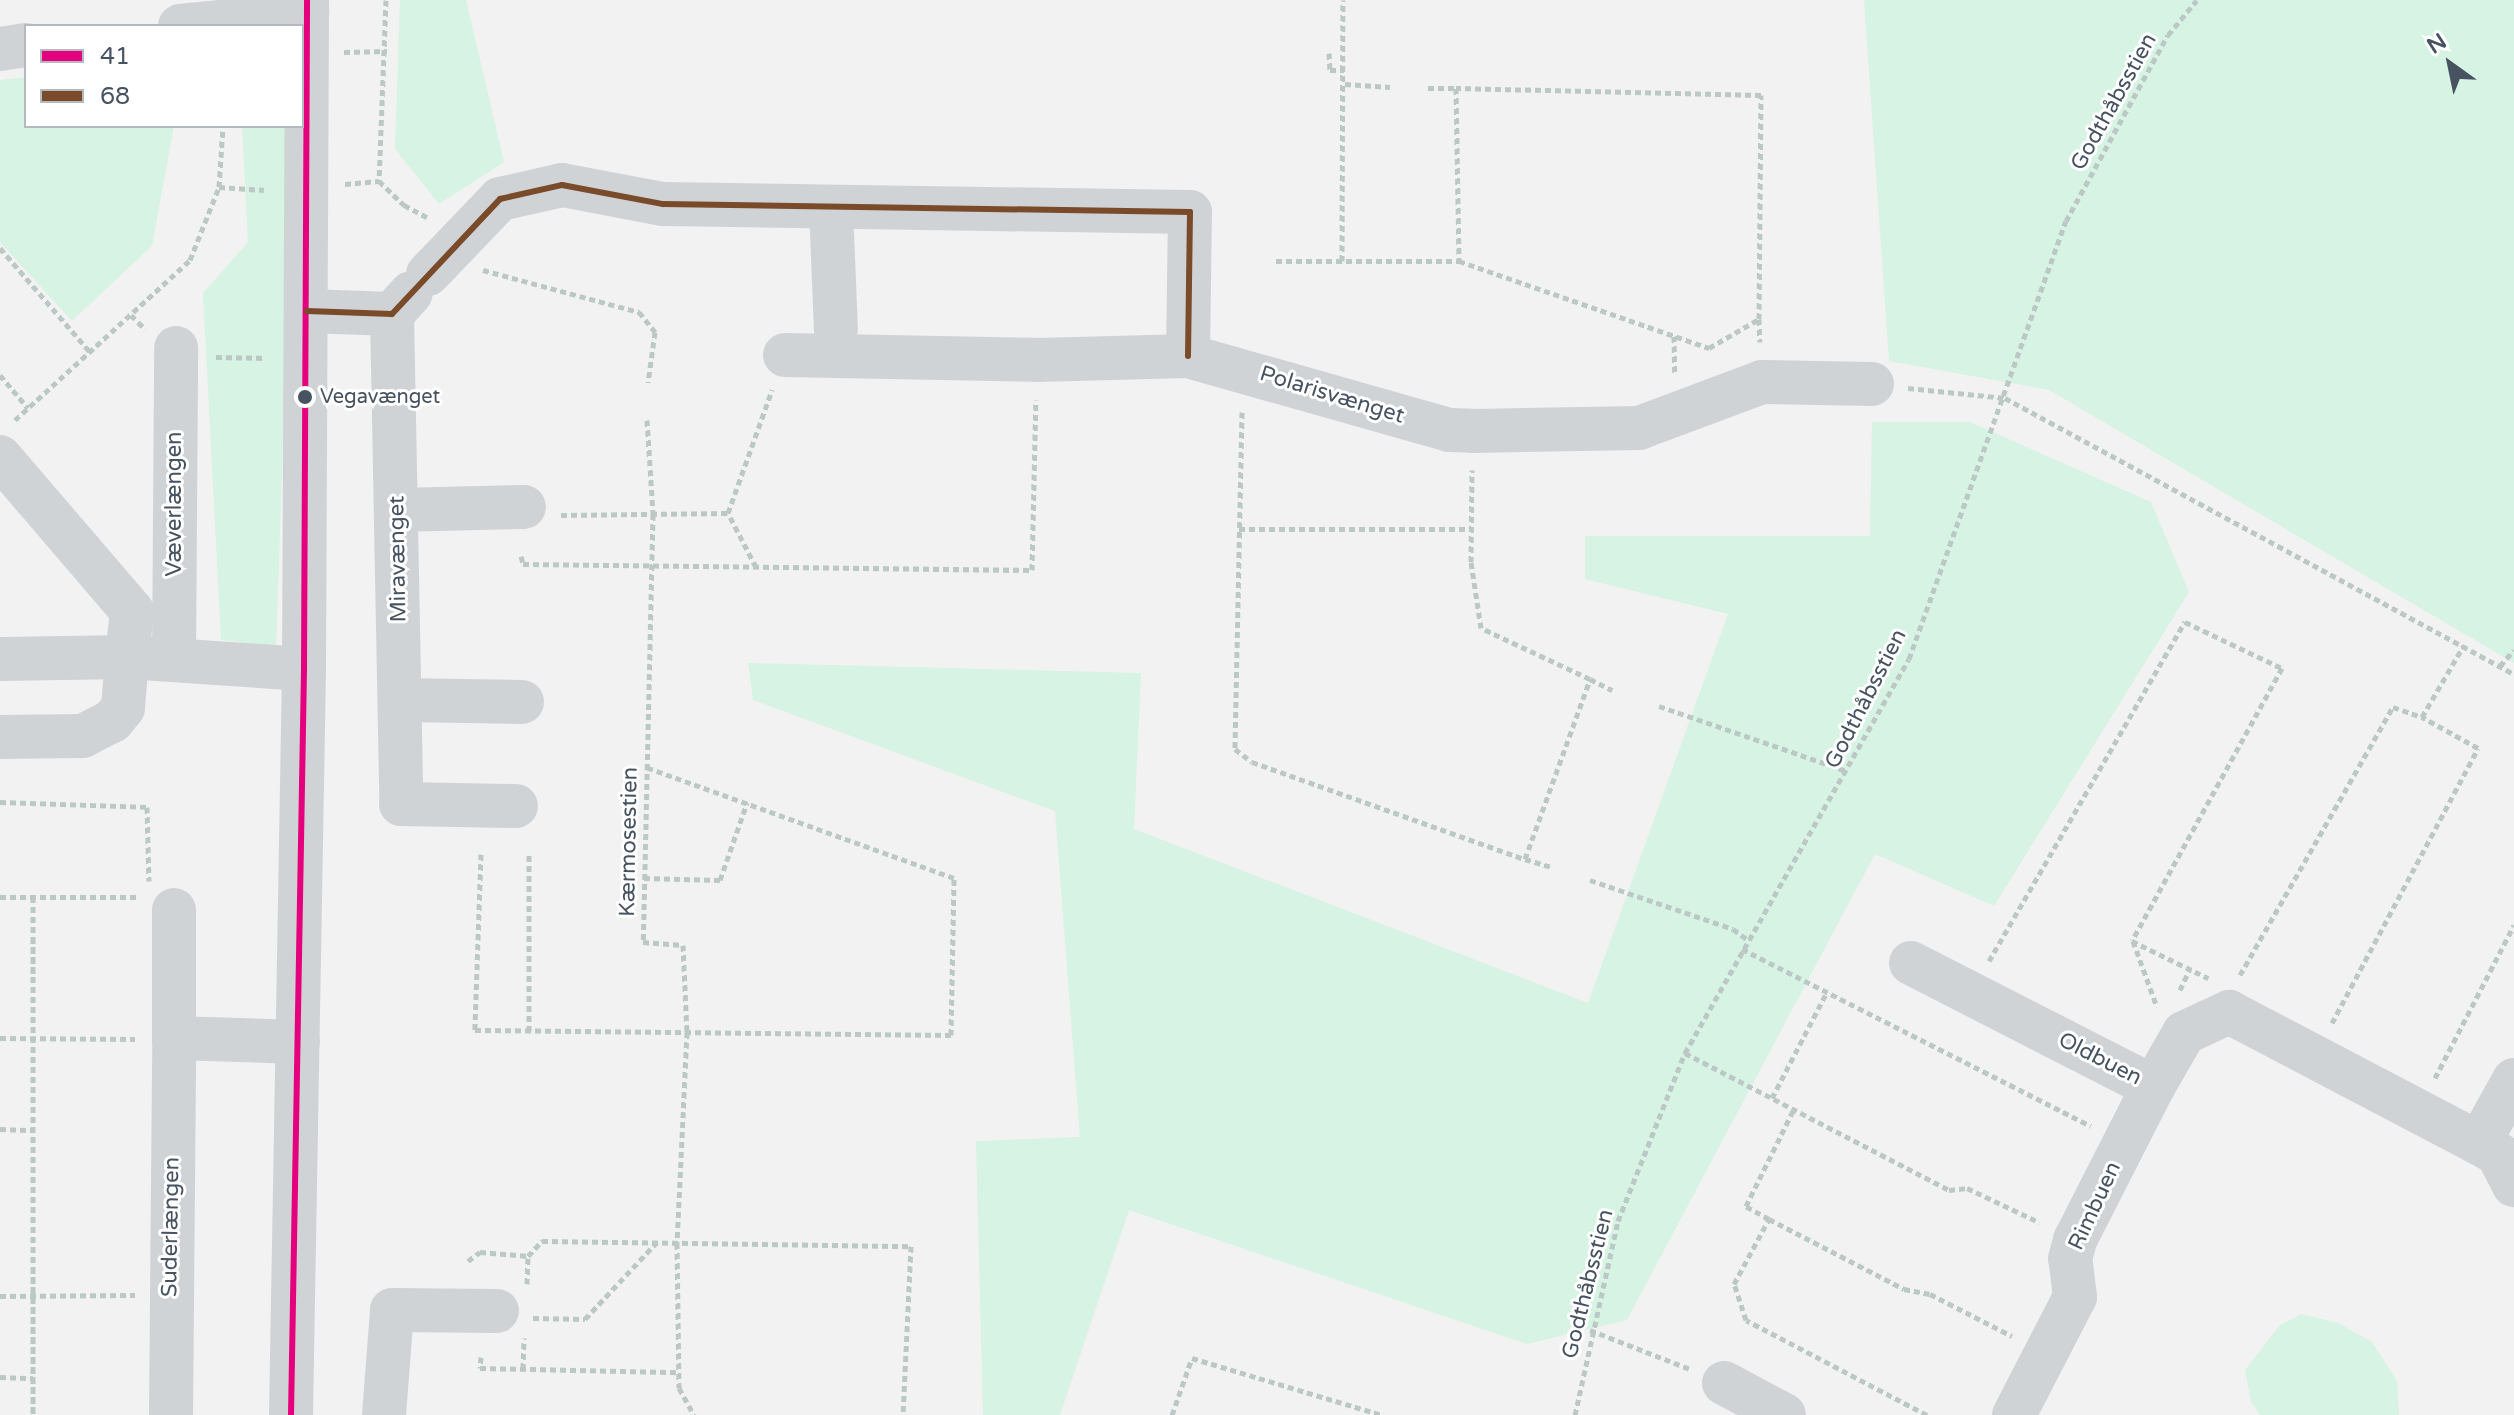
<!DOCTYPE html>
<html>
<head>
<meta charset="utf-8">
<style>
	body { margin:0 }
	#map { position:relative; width:2514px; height:1415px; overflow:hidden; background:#f3f2f2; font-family:"Varela Round",sans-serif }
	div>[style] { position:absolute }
	.green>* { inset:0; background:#d6f3e3 }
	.path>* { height:5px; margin-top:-2.5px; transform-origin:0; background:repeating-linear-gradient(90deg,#bcc8c6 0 6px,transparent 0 10px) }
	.minor>* { height:44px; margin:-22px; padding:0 22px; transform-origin:22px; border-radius:22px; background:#d0d3d6 }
	.minor-bridge>* { height:44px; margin:-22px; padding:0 22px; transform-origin:22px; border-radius:22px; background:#d0d3d6 }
	.bus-1>* { height:6px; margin:-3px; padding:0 3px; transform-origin:3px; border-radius:3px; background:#e5007d }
	.bus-2>* { height:6px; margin:-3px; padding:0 3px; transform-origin:3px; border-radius:3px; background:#7a4b2a }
	.dots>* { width:22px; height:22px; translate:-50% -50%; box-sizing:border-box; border:4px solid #fff; border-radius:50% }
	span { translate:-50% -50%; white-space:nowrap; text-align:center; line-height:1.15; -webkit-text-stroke:6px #fff; paint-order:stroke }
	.bus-label { font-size:20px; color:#475361 }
	.left { translate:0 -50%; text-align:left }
	.street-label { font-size:22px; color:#475361 }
	.legend { position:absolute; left:24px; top:24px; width:280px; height:104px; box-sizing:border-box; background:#fff; border:2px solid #b5bac0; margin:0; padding:10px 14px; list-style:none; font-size:24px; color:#475361 }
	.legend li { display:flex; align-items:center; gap:16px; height:40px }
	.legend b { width:40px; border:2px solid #b5bac0 }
	.north { position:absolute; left:2410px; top:24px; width:80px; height:80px; -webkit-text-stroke:6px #fff; paint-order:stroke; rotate:327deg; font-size:22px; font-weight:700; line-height:32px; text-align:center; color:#475361 }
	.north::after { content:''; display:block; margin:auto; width:28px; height:36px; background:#475361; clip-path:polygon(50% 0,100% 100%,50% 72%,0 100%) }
</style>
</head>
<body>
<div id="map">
	<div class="green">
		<div style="clip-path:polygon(400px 0,466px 0,504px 162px,439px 204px,395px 149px)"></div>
		<div style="clip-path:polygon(1864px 0,2514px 0,2514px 663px,2049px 390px,1889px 361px)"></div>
		<div style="clip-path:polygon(26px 77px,26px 126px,174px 126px,152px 246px,72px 321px,0 242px,0 80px)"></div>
		<div style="clip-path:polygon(242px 126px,294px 126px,276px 647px,221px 640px,203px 293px,248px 242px)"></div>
		<div style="clip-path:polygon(1872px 422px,1970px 422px,2151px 502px,2189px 592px,1994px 906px,1875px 854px,1627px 1320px,1527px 1344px,1129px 1210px,1060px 1415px,983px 1415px,976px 1141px,1080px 1137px,1055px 811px,753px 700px,748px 663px,1141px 673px,1134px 829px,1588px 1003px,1728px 614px,1585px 579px,1585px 536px,1870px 536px)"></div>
		<div style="clip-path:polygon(2301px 1314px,2338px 1323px,2372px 1342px,2397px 1381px,2399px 1415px,2260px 1415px,2251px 1402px,2245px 1370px,2279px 1326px)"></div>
	</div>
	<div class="path">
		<div style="left:386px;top:0;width:181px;rotate:92.2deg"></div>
		<div style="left:379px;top:181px;width:35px;rotate:44deg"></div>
		<div style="left:404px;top:205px;width:26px;rotate:28deg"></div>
		<div style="left:344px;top:52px;width:43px;rotate:-1.3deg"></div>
		<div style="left:1329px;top:53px;width:17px;rotate:87deg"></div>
		<div style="left:1330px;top:70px;width:14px"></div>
		<div style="left:1345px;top:84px;width:45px;rotate:3.8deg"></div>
		<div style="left:1428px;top:88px;width:28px"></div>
		<div style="left:345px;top:184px;width:34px;rotate:-5deg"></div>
		<div style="left:219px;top:187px;width:45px;rotate:3.8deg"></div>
		<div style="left:0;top:248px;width:138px;rotate:49.1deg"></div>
		<div style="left:1276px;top:261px;width:183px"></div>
		<div style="left:1459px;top:261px;width:265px;rotate:19.2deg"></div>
		<div style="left:1709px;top:348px;width:58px;rotate:-30.1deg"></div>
		<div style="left:1759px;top:319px;width:224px;rotate:-89.5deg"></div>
		<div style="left:1761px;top:95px;width:305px;rotate:-178.7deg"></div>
		<div style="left:1456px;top:88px;width:173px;rotate:89deg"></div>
		<div style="left:1342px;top:261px;width:261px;rotate:-89.8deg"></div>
		<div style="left:483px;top:270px;width:162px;rotate:15.1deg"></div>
		<div style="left:639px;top:312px;width:26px;rotate:51deg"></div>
		<div style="left:655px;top:332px;width:51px;rotate:97.8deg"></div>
		<div style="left:131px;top:315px;width:20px;rotate:45deg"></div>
		<div style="left:1759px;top:319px;width:23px;rotate:88deg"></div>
		<div style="left:1674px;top:336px;width:39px;rotate:89deg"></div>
		<div style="left:216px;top:357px;width:50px;rotate:1.1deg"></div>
		<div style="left:0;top:375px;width:43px;rotate:49.7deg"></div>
		<div style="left:1908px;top:388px;width:98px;rotate:5.9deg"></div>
		<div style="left:2005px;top:398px;width:579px;rotate:28.47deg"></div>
		<div style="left:1242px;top:412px;width:337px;rotate:91.2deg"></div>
		<div style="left:1235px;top:749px;width:21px;rotate:37deg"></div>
		<div style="left:1252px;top:762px;width:290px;rotate:19.6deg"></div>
		<div style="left:1525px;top:859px;width:191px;rotate:-70.1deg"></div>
		<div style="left:1590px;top:679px;width:120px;rotate:-154.9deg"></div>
		<div style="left:1481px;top:628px;width:67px;rotate:-98.6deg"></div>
		<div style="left:1471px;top:562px;width:92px;rotate:-89.4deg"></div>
		<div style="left:15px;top:420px;width:237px;rotate:-42.4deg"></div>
		<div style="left:190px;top:260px;width:79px;rotate:-68.3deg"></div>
		<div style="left:219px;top:187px;width:61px;rotate:-86.2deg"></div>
		<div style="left:647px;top:420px;width:94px;rotate:86.3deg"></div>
		<div style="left:653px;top:514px;width:428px;rotate:91.3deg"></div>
		<div style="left:643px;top:942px;width:40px;rotate:4.3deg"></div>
		<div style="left:683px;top:945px;width:87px;rotate:87.4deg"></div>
		<div style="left:687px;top:1032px;width:211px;rotate:92.7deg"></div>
		<div style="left:677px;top:1243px;width:145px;rotate:89.2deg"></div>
		<div style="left:679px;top:1388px;width:31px;rotate:61deg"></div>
		<div style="left:561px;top:515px;width:167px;rotate:-0.7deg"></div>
		<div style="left:1239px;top:529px;width:232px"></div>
		<div style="left:521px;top:556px;width:8px;rotate:76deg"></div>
		<div style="left:523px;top:564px;width:509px;rotate:0.68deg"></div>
		<div style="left:1032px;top:570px;width:170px;rotate:-88.7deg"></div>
		<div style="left:756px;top:567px;width:61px;rotate:-117.4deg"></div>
		<div style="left:728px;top:513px;width:131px;rotate:-70.3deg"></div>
		<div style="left:2500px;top:666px;width:21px;rotate:-49deg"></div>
		<div style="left:1590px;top:679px;width:25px;rotate:27deg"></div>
		<div style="left:1659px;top:706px;width:199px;rotate:19.1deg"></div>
		<div style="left:0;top:802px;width:147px;rotate:1.9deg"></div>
		<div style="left:147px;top:807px;width:74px;rotate:88.5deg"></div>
		<div style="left:481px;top:854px;width:176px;rotate:92deg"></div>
		<div style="left:475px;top:1030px;width:476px;rotate:0.6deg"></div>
		<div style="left:951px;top:1035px;width:157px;rotate:-88.9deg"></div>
		<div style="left:954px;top:878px;width:327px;rotate:-160.2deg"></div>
		<div style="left:1525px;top:859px;width:28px;rotate:17deg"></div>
		<div style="left:644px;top:878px;width:76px;rotate:1.5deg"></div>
		<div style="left:720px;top:880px;width:82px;rotate:-70.7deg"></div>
		<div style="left:1590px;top:880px;width:151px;rotate:18.9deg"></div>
		<div style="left:1733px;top:929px;width:19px;rotate:36deg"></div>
		<div style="left:0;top:897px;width:139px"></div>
		<div style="left:33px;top:897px;width:518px;rotate:90deg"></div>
		<div style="left:2133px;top:941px;width:70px;rotate:70deg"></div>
		<div style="left:1742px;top:949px;width:391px;rotate:26.9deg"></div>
		<div style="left:1989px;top:961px;width:392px;rotate:-60deg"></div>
		<div style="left:2185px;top:622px;width:107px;rotate:25.4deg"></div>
		<div style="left:2282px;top:668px;width:311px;rotate:118.8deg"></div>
		<div style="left:2132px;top:941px;width:85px;rotate:26deg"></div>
		<div style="left:2240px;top:975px;width:309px;rotate:-60.3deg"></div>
		<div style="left:2393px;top:707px;width:31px;rotate:19deg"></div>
		<div style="left:2180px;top:990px;width:23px;rotate:-65deg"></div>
		<div style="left:2332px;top:1023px;width:311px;rotate:-62deg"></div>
		<div style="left:2478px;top:748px;width:64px;rotate:-151deg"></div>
		<div style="left:2422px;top:717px;width:83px;rotate:-59.7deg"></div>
		<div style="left:529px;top:1031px;width:178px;rotate:-90deg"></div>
		<div style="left:0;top:1038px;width:135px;rotate:0.4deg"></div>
		<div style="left:1685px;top:1053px;width:297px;rotate:27.4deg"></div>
		<div style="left:1949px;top:1190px;width:18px;rotate:-6deg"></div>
		<div style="left:1967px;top:1188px;width:80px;rotate:25.3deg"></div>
		<div style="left:2435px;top:1078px;width:172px;rotate:-62.7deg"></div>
		<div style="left:1772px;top:1098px;width:119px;rotate:-62.6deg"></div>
		<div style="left:0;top:1129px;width:33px;rotate:2deg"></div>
		<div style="left:1769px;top:1219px;width:26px;rotate:-151deg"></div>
		<div style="left:1746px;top:1206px;width:108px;rotate:-63.7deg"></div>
		<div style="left:468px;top:1261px;width:15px;rotate:-37deg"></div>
		<div style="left:480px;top:1252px;width:48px;rotate:4.8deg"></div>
		<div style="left:528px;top:1256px;width:21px;rotate:-47deg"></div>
		<div style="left:542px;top:1241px;width:369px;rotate:0.8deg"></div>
		<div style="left:911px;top:1246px;width:169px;rotate:92.7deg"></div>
		<div style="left:527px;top:1284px;width:28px;rotate:-88deg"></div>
		<div style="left:0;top:1296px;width:135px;rotate:-0.4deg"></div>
		<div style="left:533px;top:1318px;width:52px;rotate:1.1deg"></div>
		<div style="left:585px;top:1319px;width:105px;rotate:-46.9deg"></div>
		<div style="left:1590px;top:1330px;width:107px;rotate:21.3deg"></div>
		<div style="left:481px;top:1357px;width:11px;rotate:95deg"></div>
		<div style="left:480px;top:1368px;width:199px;rotate:1.2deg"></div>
		<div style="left:523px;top:1369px;width:31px;rotate:-88deg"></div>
		<div style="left:0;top:1377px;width:33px;rotate:2deg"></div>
		<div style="left:1172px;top:1415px;width:60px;rotate:-70.7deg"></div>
		<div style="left:1192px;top:1358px;width:198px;rotate:16.7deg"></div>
		<div style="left:1575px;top:1415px;width:199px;rotate:-77.5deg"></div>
		<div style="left:1618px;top:1221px;width:181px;rotate:-68.3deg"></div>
		<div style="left:1685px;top:1053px;width:453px;rotate:-60.4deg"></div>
		<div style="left:1909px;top:659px;width:465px;rotate:-70.3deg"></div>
		<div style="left:2066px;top:221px;width:212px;rotate:-61.3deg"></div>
		<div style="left:2168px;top:35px;width:45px;rotate:-50.4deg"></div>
		<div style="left:1927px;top:1415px;width:204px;rotate:-152.3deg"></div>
		<div style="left:1746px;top:1320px;width:38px;rotate:-108deg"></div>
		<div style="left:1734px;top:1284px;width:74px;rotate:-61.7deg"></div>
		<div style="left:1769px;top:1219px;width:152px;rotate:27.4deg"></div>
		<div style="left:1904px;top:1289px;width:26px;rotate:11deg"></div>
		<div style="left:1930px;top:1294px;width:92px;rotate:27.1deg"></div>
	</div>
	<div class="minor">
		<div style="left:180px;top:26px;width:128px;rotate:-5.8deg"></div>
		<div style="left:0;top:49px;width:26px;rotate:-9deg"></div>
		<div style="left:500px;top:199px;width:64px;rotate:-12.7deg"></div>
		<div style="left:562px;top:185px;width:103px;rotate:10.7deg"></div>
		<div style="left:663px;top:204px;width:527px;rotate:0.87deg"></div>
		<div style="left:1190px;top:212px;width:144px;rotate:90.8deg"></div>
		<div style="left:831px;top:207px;width:122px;rotate:87.7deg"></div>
		<div style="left:307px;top:311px;width:85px;rotate:2deg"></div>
		<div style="left:392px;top:314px;width:28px;rotate:-48deg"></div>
		<div style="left:392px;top:314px;width:490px;rotate:88.9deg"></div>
		<div style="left:401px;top:804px;width:115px;rotate:1deg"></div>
		<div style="left:785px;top:355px;width:252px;rotate:1.1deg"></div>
		<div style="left:1037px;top:360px;width:151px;rotate:-1.5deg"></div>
		<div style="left:1188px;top:356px;width:272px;rotate:15.8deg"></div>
		<div style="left:1450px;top:430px;width:23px;rotate:2deg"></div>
		<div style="left:1473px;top:431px;width:166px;rotate:-1deg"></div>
		<div style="left:1639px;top:428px;width:131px;rotate:-20.5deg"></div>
		<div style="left:1762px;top:382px;width:110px;rotate:1deg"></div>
		<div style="left:0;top:457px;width:203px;rotate:49.4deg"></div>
		<div style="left:132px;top:611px;width:46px;rotate:96.2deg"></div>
		<div style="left:127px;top:657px;width:177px;rotate:3.9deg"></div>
		<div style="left:398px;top:510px;width:126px;rotate:-1.4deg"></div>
		<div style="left:0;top:659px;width:127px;rotate:-0.9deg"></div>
		<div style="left:127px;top:657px;width:51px;rotate:94.5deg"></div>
		<div style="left:123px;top:708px;width:17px;rotate:130deg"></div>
		<div style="left:112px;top:721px;width:33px;rotate:153deg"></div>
		<div style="left:83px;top:736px;width:83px;rotate:179.3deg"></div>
		<div style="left:174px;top:660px;width:312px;rotate:-89.6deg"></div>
		<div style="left:400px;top:700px;width:122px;rotate:0.9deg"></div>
		<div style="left:1911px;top:963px;width:272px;rotate:27.1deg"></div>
		<div style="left:2153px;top:1087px;width:62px;rotate:-60.1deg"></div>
		<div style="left:2184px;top:1033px;width:50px;rotate:-25deg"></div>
		<div style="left:2229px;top:1012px;width:282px;rotate:27.7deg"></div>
		<div style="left:174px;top:1038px;width:128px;rotate:-90deg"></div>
		<div style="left:2514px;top:1080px;width:72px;rotate:119.1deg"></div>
		<div style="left:2479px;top:1143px;width:22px;rotate:30deg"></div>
		<div style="left:2498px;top:1154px;width:35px;rotate:63deg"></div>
		<div style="left:1724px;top:1383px;width:68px;rotate:28.1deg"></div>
		<div style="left:171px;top:1415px;width:377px;rotate:-89.5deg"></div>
		<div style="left:174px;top:1038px;width:124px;rotate:1.8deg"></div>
		<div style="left:291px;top:1415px;width:746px;rotate:-89deg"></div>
		<div style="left:304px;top:669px;width:669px;rotate:-89.74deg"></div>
		<div style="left:384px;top:1415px;width:105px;rotate:-85.6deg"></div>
		<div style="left:392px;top:1310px;width:105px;rotate:0.5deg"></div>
		<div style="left:2014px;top:1415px;width:133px;rotate:-62.7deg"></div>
		<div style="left:2075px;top:1297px;width:38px;rotate:-97deg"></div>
		<div style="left:2070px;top:1259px;width:20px;rotate:-75deg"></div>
		<div style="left:2075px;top:1240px;width:172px;rotate:-63deg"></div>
	</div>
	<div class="minor-bridge">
		<div style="left:428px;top:274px;width:104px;rotate:-46.2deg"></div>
	</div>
	<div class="bus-1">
		<div style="left:291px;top:1415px;width:746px;rotate:-89deg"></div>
		<div style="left:304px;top:669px;width:669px;rotate:-89.74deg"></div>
	</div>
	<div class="bus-2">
		<div style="left:307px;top:311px;width:85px;rotate:2deg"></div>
		<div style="left:392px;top:314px;width:158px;rotate:-46.8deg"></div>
		<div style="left:500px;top:199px;width:64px;rotate:-12.7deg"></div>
		<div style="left:562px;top:185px;width:103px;rotate:10.7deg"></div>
		<div style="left:663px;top:204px;width:527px;rotate:0.87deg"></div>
		<div style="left:1190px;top:212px;width:144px;rotate:90.8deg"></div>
	</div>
	<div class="dots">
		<div style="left:305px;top:397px;background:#475361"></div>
	</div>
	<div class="bus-label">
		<span class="left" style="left:320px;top:397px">Vegavænget</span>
	</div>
	<div class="street-label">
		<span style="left:2114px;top:102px;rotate:-61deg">Godthåbsstien</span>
		<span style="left:1332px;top:395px;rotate:17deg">Polarisvænget</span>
		<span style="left:175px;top:504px;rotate:-90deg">Væverlængen</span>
		<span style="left:398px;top:559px;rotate:-91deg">Miravænget</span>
		<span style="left:1866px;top:699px;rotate:-63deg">Godthåbsstien</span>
		<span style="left:629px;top:842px;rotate:-89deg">Kærmosestien</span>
		<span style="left:2100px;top:1059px;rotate:27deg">Oldbuen</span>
		<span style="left:2095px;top:1206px;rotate:-65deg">Rimbuen</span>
		<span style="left:171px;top:1227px;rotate:-89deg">Suderlængen</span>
		<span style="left:1588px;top:1284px;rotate:-76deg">Godthåbsstien</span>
	</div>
	<ul class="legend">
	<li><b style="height:10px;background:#e5007d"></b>41</li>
	<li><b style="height:10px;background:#7a4b2a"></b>68</li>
	</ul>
	<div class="north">N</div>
</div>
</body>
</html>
